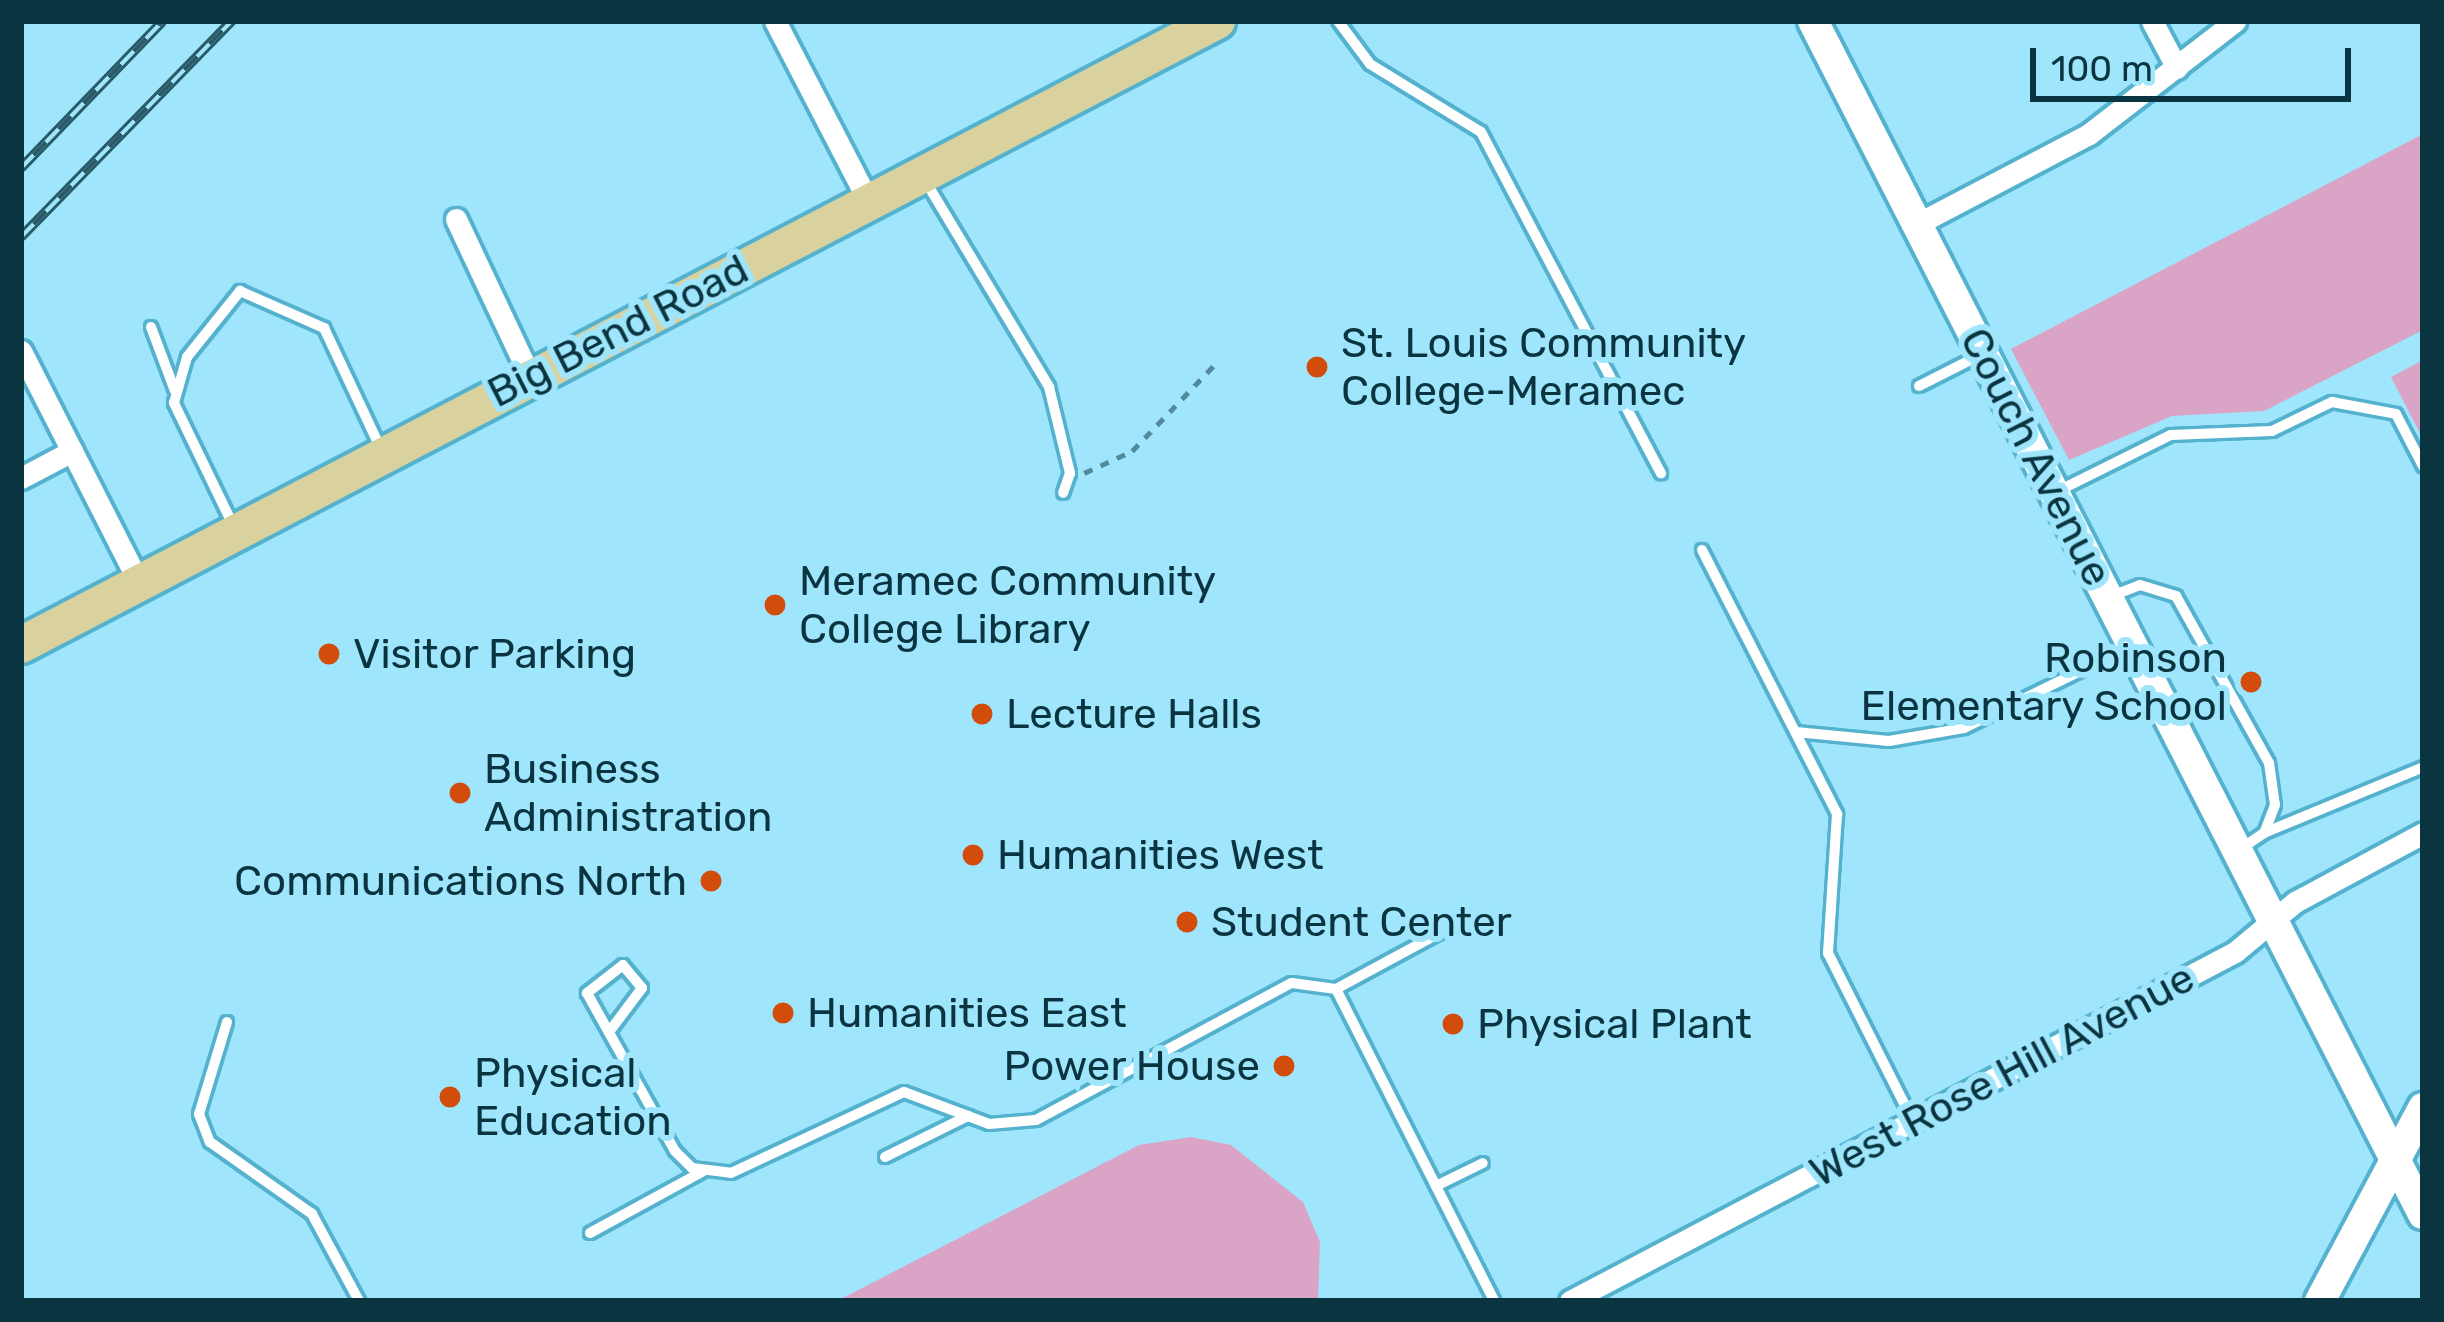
<!DOCTYPE html>
<html>
<head>
<meta charset="utf-8">
<style>
	body { margin:0 }
	#map { position:relative; width:2444px; height:1322px; overflow:hidden; background:#9fe6fd; font-family:Rubik,sans-serif }
	div>[style] { position:absolute }
	.green>* { inset:0; background:#d9a4c6 }
	.path>* { height:4.5px; margin-top:-2.25px; transform-origin:0; background:repeating-linear-gradient(90deg,#528a9b 0 9px,transparent 0 18px) }
	.roads { filter:drop-shadow(3px 0 #54b2ce) drop-shadow(-3px 0 #54b2ce) drop-shadow(0 3px #54b2ce) drop-shadow(0 -3px #54b2ce) }
	.lane>* { height:10px; margin:-5px; padding:0 5px; transform-origin:5px; border-radius:5px; background:#fff }
	.street>* { height:21px; margin:-10.5px; padding:0 10.5px; transform-origin:10.5px; border-radius:10.5px; background:#fff }
	.secondary>* { height:30px; margin:-15px; padding:0 15px; transform-origin:15px; border-radius:15px; background:#fff }
	.primary>* { height:36px; margin:-18px; padding:0 18px; transform-origin:18px; border-radius:18px; background:#d9d19e }
	.rail>* { height:10px; margin-top:-5px; transform-origin:0; background:repeating-linear-gradient(90deg,#9fe6fd 0 18px,#295a67 0 36px); box-sizing:border-box; border-block:3px solid #295a67 }
	.dots>* { width:33px; height:33px; translate:-50% -50%; box-sizing:border-box; border:6px solid #9fe6fd; border-radius:50% }
	span { translate:-50% -50%; white-space:nowrap; text-align:center; line-height:1.15; -webkit-text-stroke:12px #9fe6fd; paint-order:stroke }
	.street-label { font-size:42px; color:#0a343f }
	.poi-label { font-size:42px; color:#0a343f }
	.left { translate:0 -50%; text-align:left }
	.right { translate:-100% -50%; text-align:right }
	.frame { position:absolute; inset:0; border:24px solid #0a343f; pointer-events:none }
	.scale { position:absolute; left:2030px; top:48px; width:321px; height:54px; box-sizing:border-box; border:6px solid #0a343f; border-top:0; padding-left:15px; font-size:36px; line-height:42px; white-space:nowrap; color:#0a343f; -webkit-text-stroke:9px #9fe6fd; paint-order:stroke }
</style>
</head>
<body>
<div id="map">
	<div class="green">
		<div style="clip-path:polygon(2423px 134px,2423px 330px,2264px 411px,2172px 416px,2069px 460px,2011px 349px)"></div>
		<div style="clip-path:polygon(2423px 360px,2423px 439px,2391px 377px)"></div>
		<div style="clip-path:polygon(1191px 1137px,1231px 1145px,1303px 1202px,1320px 1242px,1318px 1301px,837px 1301px,1139px 1145px)"></div>
	</div>
	<div class="path">
		<div style="left:1084px;top:473px;width:53px;rotate:-24.6deg"></div>
		<div style="left:1132px;top:451px;width:120px;rotate:-46.3deg"></div>
	</div>
	<div class="roads">
		<div class="lane">
			<div style="left:1338px;top:21px;width:54px;rotate:53.3deg"></div>
			<div style="left:1370px;top:64px;width:130px;rotate:31.5deg"></div>
			<div style="left:1481px;top:132px;width:386px;rotate:62.2deg"></div>
			<div style="left:926px;top:182px;width:239px;rotate:59deg"></div>
			<div style="left:1049px;top:387px;width:89px;rotate:76.3deg"></div>
			<div style="left:1070px;top:473px;width:21px;rotate:109deg"></div>
			<div style="left:151px;top:327px;width:68px;rotate:69.4deg"></div>
			<div style="left:1919px;top:386px;width:68px;rotate:-26.9deg"></div>
			<div style="left:2056px;top:492px;width:128px;rotate:-26.4deg"></div>
			<div style="left:2171px;top:435px;width:101px;rotate:-2.3deg"></div>
			<div style="left:2272px;top:431px;width:67px;rotate:-25.8deg"></div>
			<div style="left:2332px;top:402px;width:65px;rotate:10.6deg"></div>
			<div style="left:2396px;top:414px;width:59px;rotate:62.6deg"></div>
			<div style="left:233px;top:525px;width:136px;rotate:-115.8deg"></div>
			<div style="left:174px;top:403px;width:48px;rotate:-74.2deg"></div>
			<div style="left:187px;top:357px;width:85px;rotate:-51.2deg"></div>
			<div style="left:240px;top:291px;width:92px;rotate:23.8deg"></div>
			<div style="left:324px;top:328px;width:136px;rotate:64.8deg"></div>
			<div style="left:1702px;top:550px;width:297px;rotate:62.9deg"></div>
			<div style="left:1837px;top:814px;width:139px;rotate:93.7deg"></div>
			<div style="left:1828px;top:953px;width:188px;rotate:63.2deg"></div>
			<div style="left:2109px;top:597px;width:33px;rotate:-21deg"></div>
			<div style="left:2140px;top:585px;width:38px;rotate:17deg"></div>
			<div style="left:2176px;top:596px;width:191px;rotate:60.9deg"></div>
			<div style="left:2269px;top:763px;width:42px;rotate:81.9deg"></div>
			<div style="left:2275px;top:805px;width:30px;rotate:111deg"></div>
			<div style="left:2264px;top:833px;width:30px;rotate:146deg"></div>
			<div style="left:1796px;top:732px;width:93px;rotate:5.5deg"></div>
			<div style="left:1889px;top:741px;width:76px;rotate:-9.8deg"></div>
			<div style="left:1964px;top:728px;width:184px;rotate:-26.1deg"></div>
			<div style="left:2264px;top:833px;width:172px;rotate:-22.5deg"></div>
			<div style="left:1336px;top:989px;width:350px;rotate:63.1deg"></div>
			<div style="left:227px;top:1022px;width:96px;rotate:106.9deg"></div>
			<div style="left:199px;top:1114px;width:30px;rotate:69deg"></div>
			<div style="left:210px;top:1142px;width:125px;rotate:35.2deg"></div>
			<div style="left:312px;top:1214px;width:99px;rotate:61.6deg"></div>
			<div style="left:609px;top:1032px;width:55px;rotate:-53.1deg"></div>
			<div style="left:642px;top:988px;width:30px;rotate:-130deg"></div>
			<div style="left:623px;top:965px;width:46px;rotate:142.1deg"></div>
			<div style="left:587px;top:993px;width:181px;rotate:60.9deg"></div>
			<div style="left:675px;top:1151px;width:24px;rotate:45deg"></div>
			<div style="left:692px;top:1168px;width:39px;rotate:7deg"></div>
			<div style="left:731px;top:1173px;width:191px;rotate:-25.1deg"></div>
			<div style="left:904px;top:1092px;width:91px;rotate:20.6deg"></div>
			<div style="left:989px;top:1124px;width:47px;rotate:-4.9deg"></div>
			<div style="left:1036px;top:1120px;width:290px;rotate:-28.2deg"></div>
			<div style="left:1292px;top:983px;width:44px;rotate:7.8deg"></div>
			<div style="left:1336px;top:989px;width:124px;rotate:-28.4deg"></div>
			<div style="left:885px;top:1157px;width:93px;rotate:-26.3deg"></div>
			<div style="left:1436px;top:1186px;width:52px;rotate:-26.1deg"></div>
			<div style="left:590px;top:1233px;width:128px;rotate:-28.6deg"></div>
		</div>
		<div class="street">
			<div style="left:775px;top:21px;width:204px;rotate:62.6deg"></div>
			<div style="left:2152px;top:21px;width:53px;rotate:62deg"></div>
			<div style="left:456px;top:219px;width:174px;rotate:64.8deg"></div>
			<div style="left:1917px;top:224px;width:194px;rotate:-27.6deg"></div>
			<div style="left:2089px;top:134px;width:185px;rotate:-37.7deg"></div>
			<div style="left:21px;top:351px;width:260px;rotate:63deg"></div>
			<div style="left:21px;top:478px;width:58px;rotate:-27.9deg"></div>
			<div style="left:1570px;top:1301px;width:751px;rotate:-27.69deg"></div>
			<div style="left:2235px;top:952px;width:78px;rotate:-39.8deg"></div>
			<div style="left:2295px;top:902px;width:145px;rotate:-28.3deg"></div>
		</div>
		<div class="secondary">
			<div style="left:1813px;top:21px;width:1340px;rotate:62.92deg"></div>
			<div style="left:2320px;top:1301px;width:219px;rotate:-61.9deg"></div>
		</div>
		<div class="primary">
			<div style="left:21px;top:645px;width:1349px;rotate:-27.55deg"></div>
		</div>
	</div>
	<div class="rail">
		<div style="left:21px;top:168px;width:204px;rotate:-46deg"></div>
		<div style="left:21px;top:237px;width:302px;rotate:-45.7deg"></div>
	</div>
	<div class="dots">
		<div style="left:1317px;top:367px;background:#d24c0c"></div>
		<div style="left:775px;top:605px;background:#d24c0c"></div>
		<div style="left:329px;top:654px;background:#d24c0c"></div>
		<div style="left:2251px;top:682px;background:#d24c0c"></div>
		<div style="left:982px;top:714px;background:#d24c0c"></div>
		<div style="left:460px;top:793px;background:#d24c0c"></div>
		<div style="left:973px;top:855px;background:#d24c0c"></div>
		<div style="left:711px;top:881px;background:#d24c0c"></div>
		<div style="left:1187px;top:922px;background:#d24c0c"></div>
		<div style="left:783px;top:1013px;background:#d24c0c"></div>
		<div style="left:1453px;top:1024px;background:#d24c0c"></div>
		<div style="left:1284px;top:1066px;background:#d24c0c"></div>
		<div style="left:450px;top:1097px;background:#d24c0c"></div>
	</div>
	<div class="street-label">
		<span style="left:618px;top:331px;rotate:-27deg">Big Bend Road</span>
		<span style="left:2036px;top:457px;rotate:63deg">Couch Avenue</span>
		<span style="left:2002px;top:1075px;rotate:-28deg">West Rose Hill Avenue</span>
	</div>
	<div class="poi-label">
		<span class="left" style="left:1341px;top:367px">St. Louis Community<br>College-Meramec</span>
		<span class="left" style="left:799px;top:605px">Meramec Community<br>College Library</span>
		<span class="left" style="left:353px;top:654px">Visitor Parking</span>
		<span class="right" style="left:2227px;top:682px">Robinson<br>Elementary School</span>
		<span class="left" style="left:1006px;top:714px">Lecture Halls</span>
		<span class="left" style="left:484px;top:793px">Business<br>Administration</span>
		<span class="left" style="left:997px;top:855px">Humanities West</span>
		<span class="right" style="left:687px;top:881px">Communications North</span>
		<span class="left" style="left:1211px;top:922px">Student Center</span>
		<span class="left" style="left:807px;top:1013px">Humanities East</span>
		<span class="left" style="left:1477px;top:1024px">Physical Plant</span>
		<span class="right" style="left:1260px;top:1066px">Power House</span>
		<span class="left" style="left:474px;top:1097px">Physical<br>Education</span>
	</div>
	<div class="frame"></div>
	<div class="scale">100 m</div>
</div>
</body>
</html>
